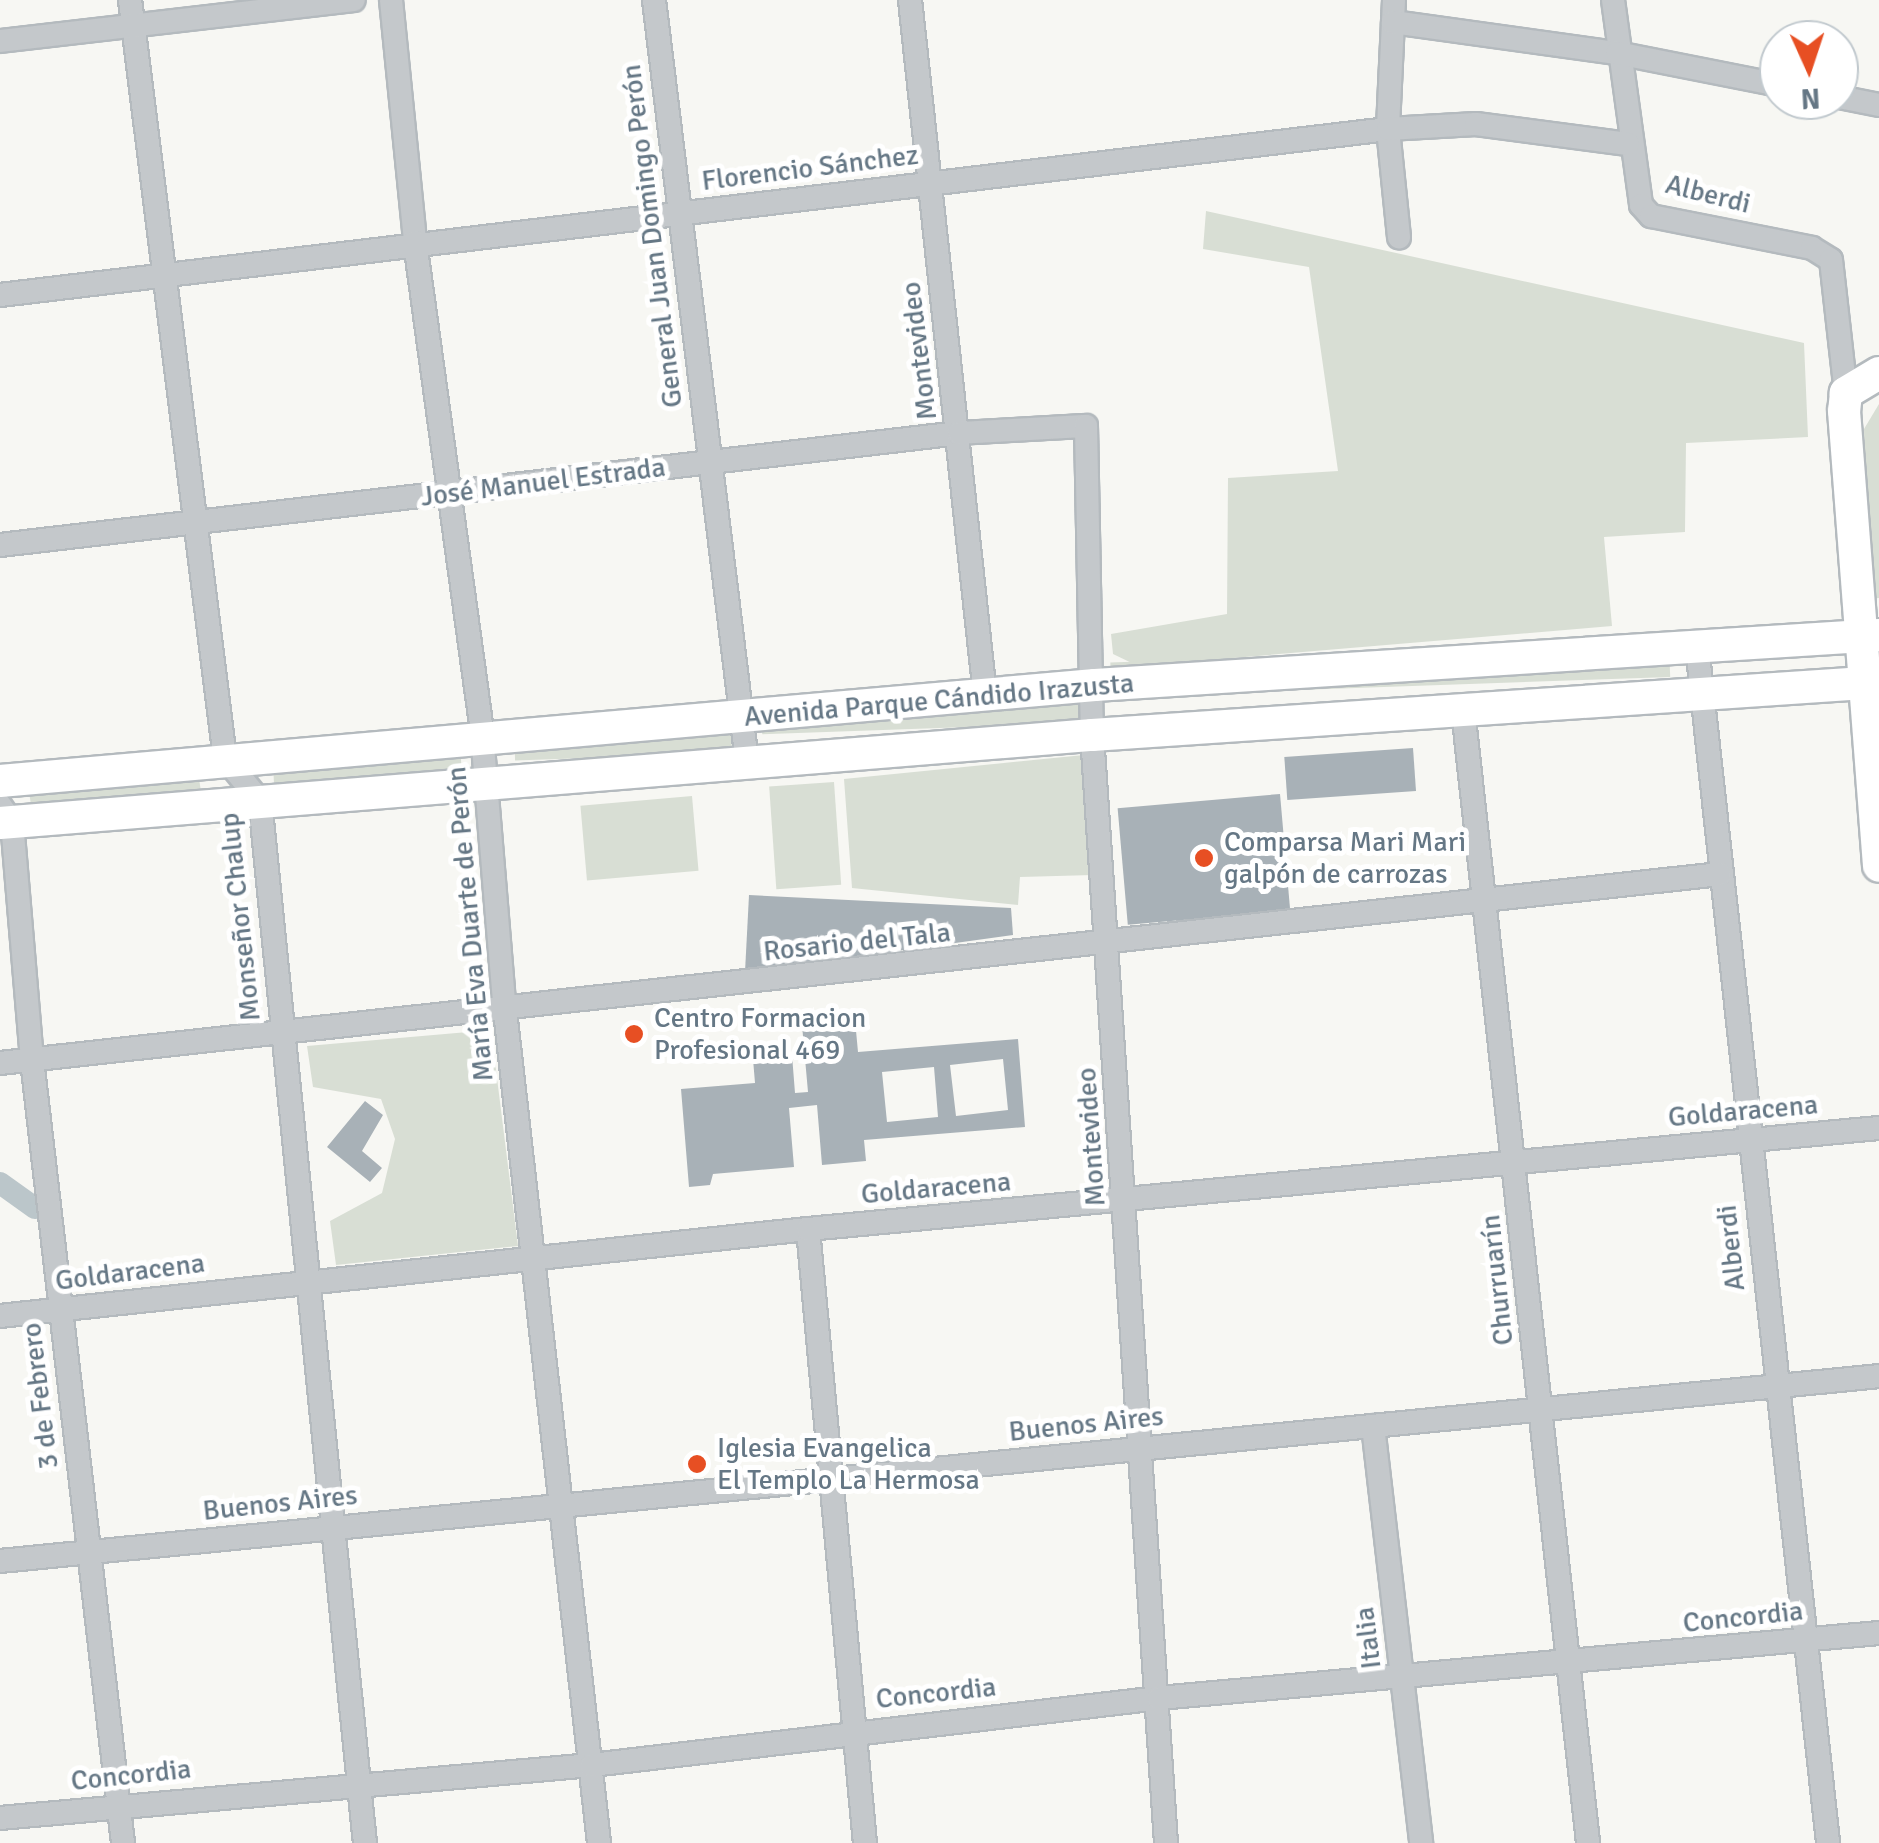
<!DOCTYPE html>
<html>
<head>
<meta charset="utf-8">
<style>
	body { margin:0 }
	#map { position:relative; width:1879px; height:1843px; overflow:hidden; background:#f7f7f3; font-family:Signika,sans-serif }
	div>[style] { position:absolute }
	.green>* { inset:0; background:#d8ded4; transform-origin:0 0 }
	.canal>* { height:22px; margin:-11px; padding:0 11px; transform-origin:11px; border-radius:11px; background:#bbc6ca }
	.building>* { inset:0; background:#a8b1b7; transform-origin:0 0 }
	.roads { filter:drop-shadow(2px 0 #b4babe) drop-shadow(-2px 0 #b4babe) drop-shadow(0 2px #b4babe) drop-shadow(0 -2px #b4babe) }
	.minor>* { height:22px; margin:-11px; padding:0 11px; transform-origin:11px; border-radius:11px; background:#c4c8cb }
	.secondary>* { height:32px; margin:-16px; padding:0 16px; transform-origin:16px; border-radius:16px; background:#fff }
	.dots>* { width:28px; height:28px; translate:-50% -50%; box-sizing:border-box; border:5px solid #fff; border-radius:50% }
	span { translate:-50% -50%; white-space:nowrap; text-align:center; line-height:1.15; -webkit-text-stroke:10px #fff; paint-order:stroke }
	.street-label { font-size:28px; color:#657785 }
	.poi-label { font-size:28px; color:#657785 }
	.left { translate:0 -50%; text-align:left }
	.north { position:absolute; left:1759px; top:20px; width:100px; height:100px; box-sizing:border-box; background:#fff; border:2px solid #c1c9ce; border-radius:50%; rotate:177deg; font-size:28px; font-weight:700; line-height:40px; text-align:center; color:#657785 }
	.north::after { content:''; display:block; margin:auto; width:35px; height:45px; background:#e74f23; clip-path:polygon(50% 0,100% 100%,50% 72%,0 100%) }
</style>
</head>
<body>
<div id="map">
	<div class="green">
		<div style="clip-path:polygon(1206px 211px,1804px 343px,1808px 437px,1686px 443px,1685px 532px,1604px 537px,1612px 626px,1138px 666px,1113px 654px,1111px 634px,1227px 614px,1228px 478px,1338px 471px,1309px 267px,1203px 249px)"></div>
		<div style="clip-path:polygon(1879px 404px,1879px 598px,1867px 599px,1864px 429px)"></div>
		<div style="left:1669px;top:643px;width:34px;height:559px;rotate:88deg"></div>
		<div style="left:1081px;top:694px;width:29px;height:320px;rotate:88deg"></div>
		<div style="left:731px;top:726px;width:27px;height:217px;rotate:88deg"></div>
		<div style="left:460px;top:740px;width:33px;height:188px;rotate:87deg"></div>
		<div style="clip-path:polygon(1084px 755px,1093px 875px,1020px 877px,1018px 905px,852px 888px,844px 779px)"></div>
		<div style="left:197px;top:766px;width:30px;height:170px;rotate:81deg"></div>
		<div style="left:834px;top:782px;width:103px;height:65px;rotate:86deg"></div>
		<div style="left:692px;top:796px;width:75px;height:112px;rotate:85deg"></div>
		<div style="clip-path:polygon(491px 1030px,518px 1246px,336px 1265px,330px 1221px,382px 1193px,395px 1139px,381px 1099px,313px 1087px,307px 1046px)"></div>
	</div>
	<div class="canal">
		<div style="left:0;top:1183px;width:43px;rotate:35.5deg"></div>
	</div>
	<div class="building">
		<div style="left:1413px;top:748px;width:43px;height:129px;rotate:86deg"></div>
		<div style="left:1280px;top:794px;width:117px;height:163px;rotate:85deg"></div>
		<div style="clip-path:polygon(749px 895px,1011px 908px,1013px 935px,745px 972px)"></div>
		<div style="clip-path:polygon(evenodd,855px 1020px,858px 1052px,1018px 1039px,1025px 1127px,864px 1140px,866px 1161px,822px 1165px,817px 1105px,789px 1108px,794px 1167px,713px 1174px,710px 1185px,689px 1187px,681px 1089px,755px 1083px,753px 1059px,792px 1055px,795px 1093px,808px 1092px,802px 1025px,855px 1020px,1003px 1059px,1008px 1110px,956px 1116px,950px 1065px,1003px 1059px,855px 1020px,934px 1067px,938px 1117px,887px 1122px,882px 1072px,934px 1067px)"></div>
		<div style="clip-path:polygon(365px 1101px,383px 1115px,362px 1151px,382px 1168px,370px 1182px,327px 1147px)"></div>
	</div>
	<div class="roads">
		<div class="minor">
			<div style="left:130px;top:0;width:764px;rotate:82.86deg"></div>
			<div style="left:225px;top:758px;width:55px;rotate:50.9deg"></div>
			<div style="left:260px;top:801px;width:1047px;rotate:84.25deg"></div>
			<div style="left:391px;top:0;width:243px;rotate:84.3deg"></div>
			<div style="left:415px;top:242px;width:497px;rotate:82.2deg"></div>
			<div style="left:482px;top:734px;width:278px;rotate:85.3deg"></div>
			<div style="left:505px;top:1011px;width:837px;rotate:83.55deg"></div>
			<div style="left:654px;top:0;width:768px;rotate:83.04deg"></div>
			<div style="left:910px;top:0;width:699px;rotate:83.84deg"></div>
			<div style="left:1394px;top:0;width:129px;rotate:92.7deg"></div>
			<div style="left:1388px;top:129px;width:109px;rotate:84.2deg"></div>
			<div style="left:1613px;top:0;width:207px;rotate:82.2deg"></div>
			<div style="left:1641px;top:205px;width:15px;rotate:48deg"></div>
			<div style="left:1651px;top:216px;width:164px;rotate:11.2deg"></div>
			<div style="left:1812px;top:248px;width:22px;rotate:32deg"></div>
			<div style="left:1831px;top:260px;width:134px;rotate:83.6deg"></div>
			<div style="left:1393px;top:22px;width:226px;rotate:7.9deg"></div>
			<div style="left:1617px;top:53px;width:165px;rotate:11.2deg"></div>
			<div style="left:0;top:41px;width:356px;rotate:-6.6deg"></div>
			<div style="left:1839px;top:97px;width:41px;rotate:11.3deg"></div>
			<div style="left:0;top:295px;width:1398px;rotate:-6.82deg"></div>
			<div style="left:1388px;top:129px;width:88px;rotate:-3.3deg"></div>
			<div style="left:1476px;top:124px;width:153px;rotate:7.5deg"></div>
			<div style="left:0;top:545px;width:966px;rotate:-6.66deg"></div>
			<div style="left:959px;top:433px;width:127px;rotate:-3.2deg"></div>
			<div style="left:1086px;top:426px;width:309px;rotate:88.9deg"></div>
			<div style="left:1092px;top:735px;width:1110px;rotate:86.18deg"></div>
			<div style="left:1697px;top:646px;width:1204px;rotate:83.75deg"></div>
			<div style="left:1463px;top:710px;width:1140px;rotate:83.7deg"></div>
			<div style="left:0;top:805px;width:21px;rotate:55deg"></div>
			<div style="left:12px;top:822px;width:239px;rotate:85.2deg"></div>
			<div style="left:32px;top:1060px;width:788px;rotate:83.37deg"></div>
			<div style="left:0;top:1063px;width:1730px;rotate:-6.27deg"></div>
			<div style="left:808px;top:1229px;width:617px;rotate:84.7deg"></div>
			<div style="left:0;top:1316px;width:813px;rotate:-6.15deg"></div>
			<div style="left:808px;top:1229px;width:1076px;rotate:-5.39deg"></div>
			<div style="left:1373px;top:1426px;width:420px;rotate:83.4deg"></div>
			<div style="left:0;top:1561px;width:1888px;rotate:-5.62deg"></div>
			<div style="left:0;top:1818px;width:594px;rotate:-5.12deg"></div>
			<div style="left:592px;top:1765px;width:571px;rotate:-6.74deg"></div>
			<div style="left:1159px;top:1698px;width:723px;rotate:-5.16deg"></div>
		</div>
		<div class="secondary">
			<div style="left:1879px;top:373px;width:39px;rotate:149deg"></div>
			<div style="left:1846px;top:393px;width:18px;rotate:96deg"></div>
			<div style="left:1844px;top:411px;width:456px;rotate:85.6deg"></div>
			<div style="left:0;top:781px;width:1099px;rotate:-5.01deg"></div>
			<div style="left:1095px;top:685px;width:786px;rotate:-3.65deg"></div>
			<div style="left:0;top:823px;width:1096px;rotate:-4.61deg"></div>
			<div style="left:1092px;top:735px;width:789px;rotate:-3.85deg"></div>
		</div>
	</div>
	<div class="dots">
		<div style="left:1204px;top:858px;background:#e74f23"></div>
		<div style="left:634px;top:1034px;background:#e74f23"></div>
		<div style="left:697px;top:1464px;background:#e74f23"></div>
	</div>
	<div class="street-label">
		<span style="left:810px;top:168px;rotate:-7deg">Florencio Sánchez</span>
		<span style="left:1708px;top:194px;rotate:14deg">Alberdi</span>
		<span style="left:652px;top:236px;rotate:-97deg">General Juan Domingo Perón</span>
		<span style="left:919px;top:351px;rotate:-97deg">Montevideo</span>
		<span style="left:543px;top:482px;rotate:-7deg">José Manuel Estrada</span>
		<span style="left:939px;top:700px;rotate:-5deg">Avenida Parque Cándido Irazusta</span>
		<span style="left:240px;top:917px;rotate:-96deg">Monseñor Chalup</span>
		<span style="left:470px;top:924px;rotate:-95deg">María Eva Duarte de Perón</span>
		<span style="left:857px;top:942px;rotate:-6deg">Rosario del Tala</span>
		<span style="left:1743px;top:1111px;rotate:-5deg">Goldaracena</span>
		<span style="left:1091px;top:1137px;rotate:-94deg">Montevideo</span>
		<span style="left:936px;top:1188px;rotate:-5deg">Goldaracena</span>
		<span style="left:1731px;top:1248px;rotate:-96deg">Alberdi</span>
		<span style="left:130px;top:1272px;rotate:-7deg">Goldaracena</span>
		<span style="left:1497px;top:1280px;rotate:-96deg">Churruarín</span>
		<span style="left:40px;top:1396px;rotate:-97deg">3 de Febrero</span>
		<span style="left:1086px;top:1424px;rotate:-6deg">Buenos Aires</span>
		<span style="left:280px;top:1503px;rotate:-6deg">Buenos Aires</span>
		<span style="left:1743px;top:1617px;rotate:-6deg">Concordia</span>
		<span style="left:1368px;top:1638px;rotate:-97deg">Italia</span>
		<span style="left:936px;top:1693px;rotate:-6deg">Concordia</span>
		<span style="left:131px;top:1775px;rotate:-6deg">Concordia</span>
	</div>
	<div class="poi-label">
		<span class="left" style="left:1224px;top:858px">Comparsa Mari Mari<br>galpón de carrozas</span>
		<span class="left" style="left:654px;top:1034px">Centro Formacion<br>Profesional 469</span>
		<span class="left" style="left:717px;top:1464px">Iglesia Evangelica<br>El Templo La Hermosa</span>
	</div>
	<div class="north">N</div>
</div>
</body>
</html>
